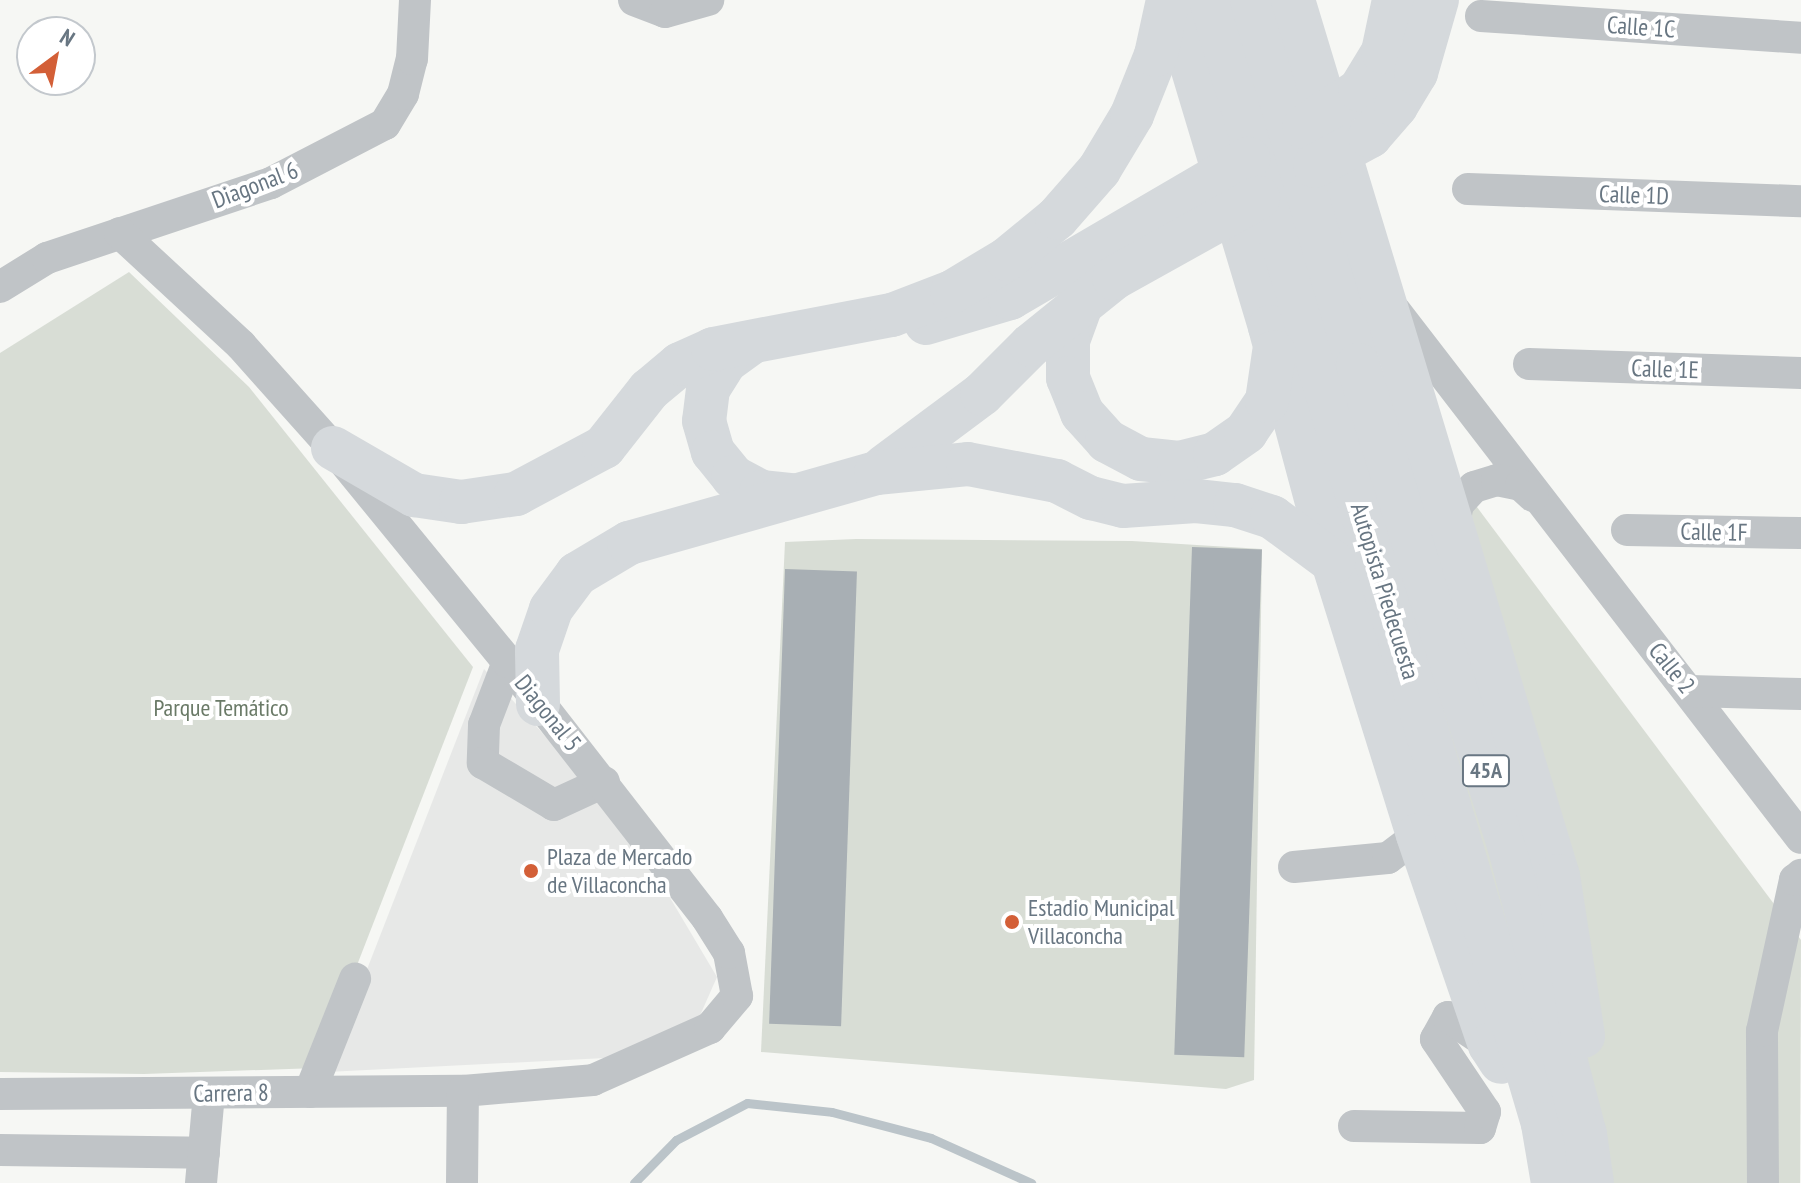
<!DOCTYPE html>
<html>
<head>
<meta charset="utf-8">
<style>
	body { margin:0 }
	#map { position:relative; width:1801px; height:1183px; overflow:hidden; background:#f6f7f4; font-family:"PT Sans Narrow",sans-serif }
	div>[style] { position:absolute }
	.built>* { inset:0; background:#e7e8e7 }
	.green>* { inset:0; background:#d8ddd5 }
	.stream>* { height:9px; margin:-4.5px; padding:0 4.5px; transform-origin:4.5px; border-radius:4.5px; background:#bbc4c9 }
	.building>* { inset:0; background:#a8afb4; transform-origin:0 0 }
	.minor>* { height:32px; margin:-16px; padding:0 16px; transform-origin:16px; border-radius:16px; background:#c0c4c7 }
	.highway>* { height:44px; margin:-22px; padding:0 22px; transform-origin:22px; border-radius:22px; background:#d5d9dc }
	.dots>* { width:22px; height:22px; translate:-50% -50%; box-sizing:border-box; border:4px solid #fff; border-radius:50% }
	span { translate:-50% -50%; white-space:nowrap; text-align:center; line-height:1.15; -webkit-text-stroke:8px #fff; paint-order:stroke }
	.shield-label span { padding:2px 6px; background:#fff; border:2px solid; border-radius:6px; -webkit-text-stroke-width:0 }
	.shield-label { font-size:22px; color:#687682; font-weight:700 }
	.street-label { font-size:24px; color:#687682 }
	.park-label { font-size:24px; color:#6a7a67 }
	.poi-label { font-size:24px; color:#687682 }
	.left { translate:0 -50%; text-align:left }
	.north { position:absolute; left:16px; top:16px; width:80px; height:80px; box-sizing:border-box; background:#fff; border:2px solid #c3c8cd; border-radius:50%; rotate:32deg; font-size:22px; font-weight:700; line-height:32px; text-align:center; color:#687682 }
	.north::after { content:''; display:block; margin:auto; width:28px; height:36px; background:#d35f37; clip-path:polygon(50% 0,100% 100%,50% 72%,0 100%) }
</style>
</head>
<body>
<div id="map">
	<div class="built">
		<div style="clip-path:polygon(484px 669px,628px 827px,717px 977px,698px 1020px,605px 1058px,327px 1072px)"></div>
	</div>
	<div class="green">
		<div style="clip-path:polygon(129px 272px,249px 387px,473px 667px,317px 1068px,144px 1074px,0 1072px,0 353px)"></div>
		<div style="clip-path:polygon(1382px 449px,1435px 451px,1801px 940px,1800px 1183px,1540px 1183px)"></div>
		<div style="clip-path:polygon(856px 539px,1132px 541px,1262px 549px,1254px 1080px,1226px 1089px,761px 1052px,785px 542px)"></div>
	</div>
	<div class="stream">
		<div style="left:634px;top:1183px;width:60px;rotate:-45.7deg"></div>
		<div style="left:676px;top:1140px;width:80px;rotate:-27.5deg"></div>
		<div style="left:747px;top:1103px;width:85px;rotate:6deg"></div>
		<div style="left:832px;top:1112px;width:102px;rotate:14.7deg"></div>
		<div style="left:931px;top:1138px;width:110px;rotate:24.2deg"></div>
	</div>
	<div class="building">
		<div style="left:1192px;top:547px;width:70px;height:508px;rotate:2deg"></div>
		<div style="left:785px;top:569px;width:72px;height:455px;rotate:2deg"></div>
	</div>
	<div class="minor">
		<div style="left:634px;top:0;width:33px;rotate:21deg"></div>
		<div style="left:665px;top:12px;width:45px;rotate:-15.6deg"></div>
		<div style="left:1481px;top:16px;width:321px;rotate:3.9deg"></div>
		<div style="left:1468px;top:189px;width:333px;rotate:2.1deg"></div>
		<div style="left:0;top:287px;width:55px;rotate:-31.7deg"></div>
		<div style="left:47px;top:258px;width:236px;rotate:-18.5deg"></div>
		<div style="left:271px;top:183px;width:128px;rotate:-27.4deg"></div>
		<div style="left:385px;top:124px;width:35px;rotate:-59deg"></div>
		<div style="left:403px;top:94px;width:36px;rotate:-76deg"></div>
		<div style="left:412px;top:59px;width:59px;rotate:-87.1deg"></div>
		<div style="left:1395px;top:311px;width:665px;rotate:52.39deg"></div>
		<div style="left:1529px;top:364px;width:272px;rotate:1.9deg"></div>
		<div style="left:1453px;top:528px;width:25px;rotate:-78deg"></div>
		<div style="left:1458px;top:504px;width:23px;rotate:-47deg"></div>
		<div style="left:1474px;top:487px;width:24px;rotate:-17deg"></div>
		<div style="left:1497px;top:480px;width:25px;rotate:12deg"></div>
		<div style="left:1521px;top:485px;width:16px;rotate:43deg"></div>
		<div style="left:1627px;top:530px;width:174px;rotate:1deg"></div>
		<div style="left:508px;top:662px;width:67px;rotate:110.9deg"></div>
		<div style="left:484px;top:725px;width:38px;rotate:92deg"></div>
		<div style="left:483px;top:763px;width:82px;rotate:30.6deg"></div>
		<div style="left:554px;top:805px;width:55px;rotate:-24.7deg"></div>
		<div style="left:1691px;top:691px;width:110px;rotate:1.6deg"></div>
		<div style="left:1294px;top:867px;width:94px;rotate:-5.5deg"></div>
		<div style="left:1388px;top:858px;width:38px;rotate:-37deg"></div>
		<div style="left:310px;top:1092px;width:122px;rotate:-68.3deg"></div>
		<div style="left:0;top:1094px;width:463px;rotate:-0.4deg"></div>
		<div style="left:463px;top:1091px;width:130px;rotate:-4.8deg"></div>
		<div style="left:593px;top:1080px;width:128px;rotate:-24deg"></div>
		<div style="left:710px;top:1028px;width:42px;rotate:-49.8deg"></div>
		<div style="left:737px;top:996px;width:44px;rotate:-100.5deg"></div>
		<div style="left:729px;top:953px;width:41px;rotate:-122.2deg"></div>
		<div style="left:707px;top:918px;width:324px;rotate:-127.9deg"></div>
		<div style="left:508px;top:662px;width:276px;rotate:-129.3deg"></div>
		<div style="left:333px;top:448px;width:138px;rotate:-131.8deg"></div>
		<div style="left:241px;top:345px;width:165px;rotate:-137.2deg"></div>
		<div style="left:1354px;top:1126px;width:126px;rotate:0.9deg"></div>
		<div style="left:1480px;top:1128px;width:17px;rotate:-73deg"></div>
		<div style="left:1485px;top:1112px;width:88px;rotate:-123.9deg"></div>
		<div style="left:1436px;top:1039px;width:25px;rotate:-61deg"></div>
		<div style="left:1448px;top:1017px;width:50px;rotate:33.7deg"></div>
		<div style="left:0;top:1150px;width:204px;rotate:0.8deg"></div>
		<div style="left:201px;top:1183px;width:90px;rotate:-84.9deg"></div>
		<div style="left:462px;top:1183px;width:92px;rotate:-89.4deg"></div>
		<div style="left:1763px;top:1183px;width:152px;rotate:-90.4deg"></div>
		<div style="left:1762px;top:1031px;width:155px;rotate:-77.7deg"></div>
		<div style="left:1795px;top:880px;width:8px;rotate:-40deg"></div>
	</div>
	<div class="highway">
		<div style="left:1172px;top:0;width:341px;rotate:73.3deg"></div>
		<div style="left:1270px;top:327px;width:243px;rotate:75deg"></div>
		<div style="left:1333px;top:562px;width:286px;rotate:72.7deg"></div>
		<div style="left:1418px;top:835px;width:222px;rotate:71.1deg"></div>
		<div style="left:1490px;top:1045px;width:20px;rotate:57deg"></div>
		<div style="left:1211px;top:0;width:1172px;rotate:73.54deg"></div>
		<div style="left:1543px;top:1124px;width:60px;rotate:80.4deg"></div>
		<div style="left:1252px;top:0;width:380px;rotate:73.8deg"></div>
		<div style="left:1358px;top:365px;width:503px;rotate:72.54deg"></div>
		<div style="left:1509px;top:845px;width:299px;rotate:75.3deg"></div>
		<div style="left:1585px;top:1134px;width:49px;rotate:81.9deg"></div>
		<div style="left:1293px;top:0;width:915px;rotate:73.17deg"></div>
		<div style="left:1558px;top:876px;width:162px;rotate:81.1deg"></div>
		<div style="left:1304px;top:127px;width:67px;rotate:-33.5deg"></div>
		<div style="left:1360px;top:90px;width:44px;rotate:-58.8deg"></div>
		<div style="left:1383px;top:52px;width:53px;rotate:-78.1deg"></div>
		<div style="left:1315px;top:166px;width:63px;rotate:-28.6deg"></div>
		<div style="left:1370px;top:136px;width:40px;rotate:-49deg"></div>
		<div style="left:1396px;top:106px;width:39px;rotate:-59deg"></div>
		<div style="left:1416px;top:73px;width:76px;rotate:-74deg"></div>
		<div style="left:1081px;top:305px;width:37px;rotate:110deg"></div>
		<div style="left:1068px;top:340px;width:38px;rotate:90deg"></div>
		<div style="left:1068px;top:378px;width:38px;rotate:68deg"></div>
		<div style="left:1082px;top:413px;width:38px;rotate:48deg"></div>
		<div style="left:1107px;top:441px;width:38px;rotate:28deg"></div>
		<div style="left:1141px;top:459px;width:38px;rotate:6deg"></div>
		<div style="left:1179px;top:463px;width:37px;rotate:-14deg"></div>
		<div style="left:1215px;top:454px;width:38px;rotate:-35deg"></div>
		<div style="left:1246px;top:432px;width:37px;rotate:-56deg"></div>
		<div style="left:1267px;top:401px;width:49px;rotate:-81.7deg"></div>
		<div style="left:926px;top:323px;width:88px;rotate:-16.6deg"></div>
		<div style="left:1010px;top:298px;width:276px;rotate:-30.3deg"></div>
		<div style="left:751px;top:343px;width:32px;rotate:144deg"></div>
		<div style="left:725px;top:362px;width:32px;rotate:122deg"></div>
		<div style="left:708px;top:389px;width:32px;rotate:97deg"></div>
		<div style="left:704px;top:421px;width:32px;rotate:74deg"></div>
		<div style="left:713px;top:452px;width:32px;rotate:51deg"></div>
		<div style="left:733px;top:477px;width:32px;rotate:28deg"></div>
		<div style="left:761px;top:492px;width:31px;rotate:6deg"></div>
		<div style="left:333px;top:448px;width:94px;rotate:30.1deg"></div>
		<div style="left:414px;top:495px;width:48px;rotate:8.5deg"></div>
		<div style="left:461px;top:502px;width:56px;rotate:-8.3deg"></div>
		<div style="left:516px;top:494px;width:100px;rotate:-28.1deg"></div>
		<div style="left:604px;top:447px;width:73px;rotate:-51.7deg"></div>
		<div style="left:649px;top:390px;width:40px;rotate:-40deg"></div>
		<div style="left:680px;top:364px;width:36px;rotate:-24deg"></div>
		<div style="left:713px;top:349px;width:182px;rotate:-10.8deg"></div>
		<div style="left:892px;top:315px;width:64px;rotate:-21deg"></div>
		<div style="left:952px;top:292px;width:64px;rotate:-31deg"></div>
		<div style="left:1007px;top:259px;width:65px;rotate:-39.4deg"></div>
		<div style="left:1057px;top:218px;width:64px;rotate:-48.8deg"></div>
		<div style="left:1099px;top:170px;width:64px;rotate:-59deg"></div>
		<div style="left:1132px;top:115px;width:65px;rotate:-68.2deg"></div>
		<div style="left:1156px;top:55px;width:56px;rotate:-77.7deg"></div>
		<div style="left:884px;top:467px;width:122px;rotate:-36.7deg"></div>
		<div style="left:982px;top:394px;width:69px;rotate:-45deg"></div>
		<div style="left:1031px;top:345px;width:107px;rotate:-38.9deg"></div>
		<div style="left:1114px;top:278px;width:165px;rotate:-29.1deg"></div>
		<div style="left:538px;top:704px;width:54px;rotate:-91.1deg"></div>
		<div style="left:537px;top:650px;width:43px;rotate:-71.1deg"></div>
		<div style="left:551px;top:609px;width:44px;rotate:-53.4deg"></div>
		<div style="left:577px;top:574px;width:61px;rotate:-30.8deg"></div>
		<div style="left:629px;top:543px;width:257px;rotate:-15.8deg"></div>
		<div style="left:876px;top:473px;width:92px;rotate:-5.6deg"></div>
		<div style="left:968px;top:464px;width:91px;rotate:10.8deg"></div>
		<div style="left:1057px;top:481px;width:38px;rotate:27deg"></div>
		<div style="left:1091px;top:498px;width:33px;rotate:14deg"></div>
		<div style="left:1123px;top:506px;width:73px;rotate:-3.9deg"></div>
		<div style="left:1196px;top:501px;width:39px;rotate:6deg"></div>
		<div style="left:1235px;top:505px;width:39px;rotate:18deg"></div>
		<div style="left:1272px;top:517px;width:76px;rotate:36.4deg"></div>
	</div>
	<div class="dots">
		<div style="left:531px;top:871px;background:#d35f37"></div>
		<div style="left:1012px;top:922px;background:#d35f37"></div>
	</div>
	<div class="shield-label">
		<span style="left:1486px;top:771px">45A</span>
	</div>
	<div class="street-label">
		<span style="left:1641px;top:27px;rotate:4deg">Calle 1C</span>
		<span style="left:255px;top:185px;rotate:-21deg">Diagonal 6</span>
		<span style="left:1634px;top:195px;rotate:2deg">Calle 1D</span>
		<span style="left:1665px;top:369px;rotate:2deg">Calle 1E</span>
		<span style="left:1714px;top:532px;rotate:1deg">Calle 1F</span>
		<span style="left:1385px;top:591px;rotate:73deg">Autopista Piedecuesta</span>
		<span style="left:1672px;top:668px;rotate:51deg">Calle 2</span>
		<span style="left:548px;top:713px;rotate:51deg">Diagonal 5</span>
		<span style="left:231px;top:1093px;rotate:-1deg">Carrera 8</span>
	</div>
	<div class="park-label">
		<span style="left:221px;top:708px">Parque Temático</span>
	</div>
	<div class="poi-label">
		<span class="left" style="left:547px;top:871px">Plaza de Mercado<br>de Villaconcha</span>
		<span class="left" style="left:1028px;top:922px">Estadio Municipal<br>Villaconcha</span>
	</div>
	<div class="north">N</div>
</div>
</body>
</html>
